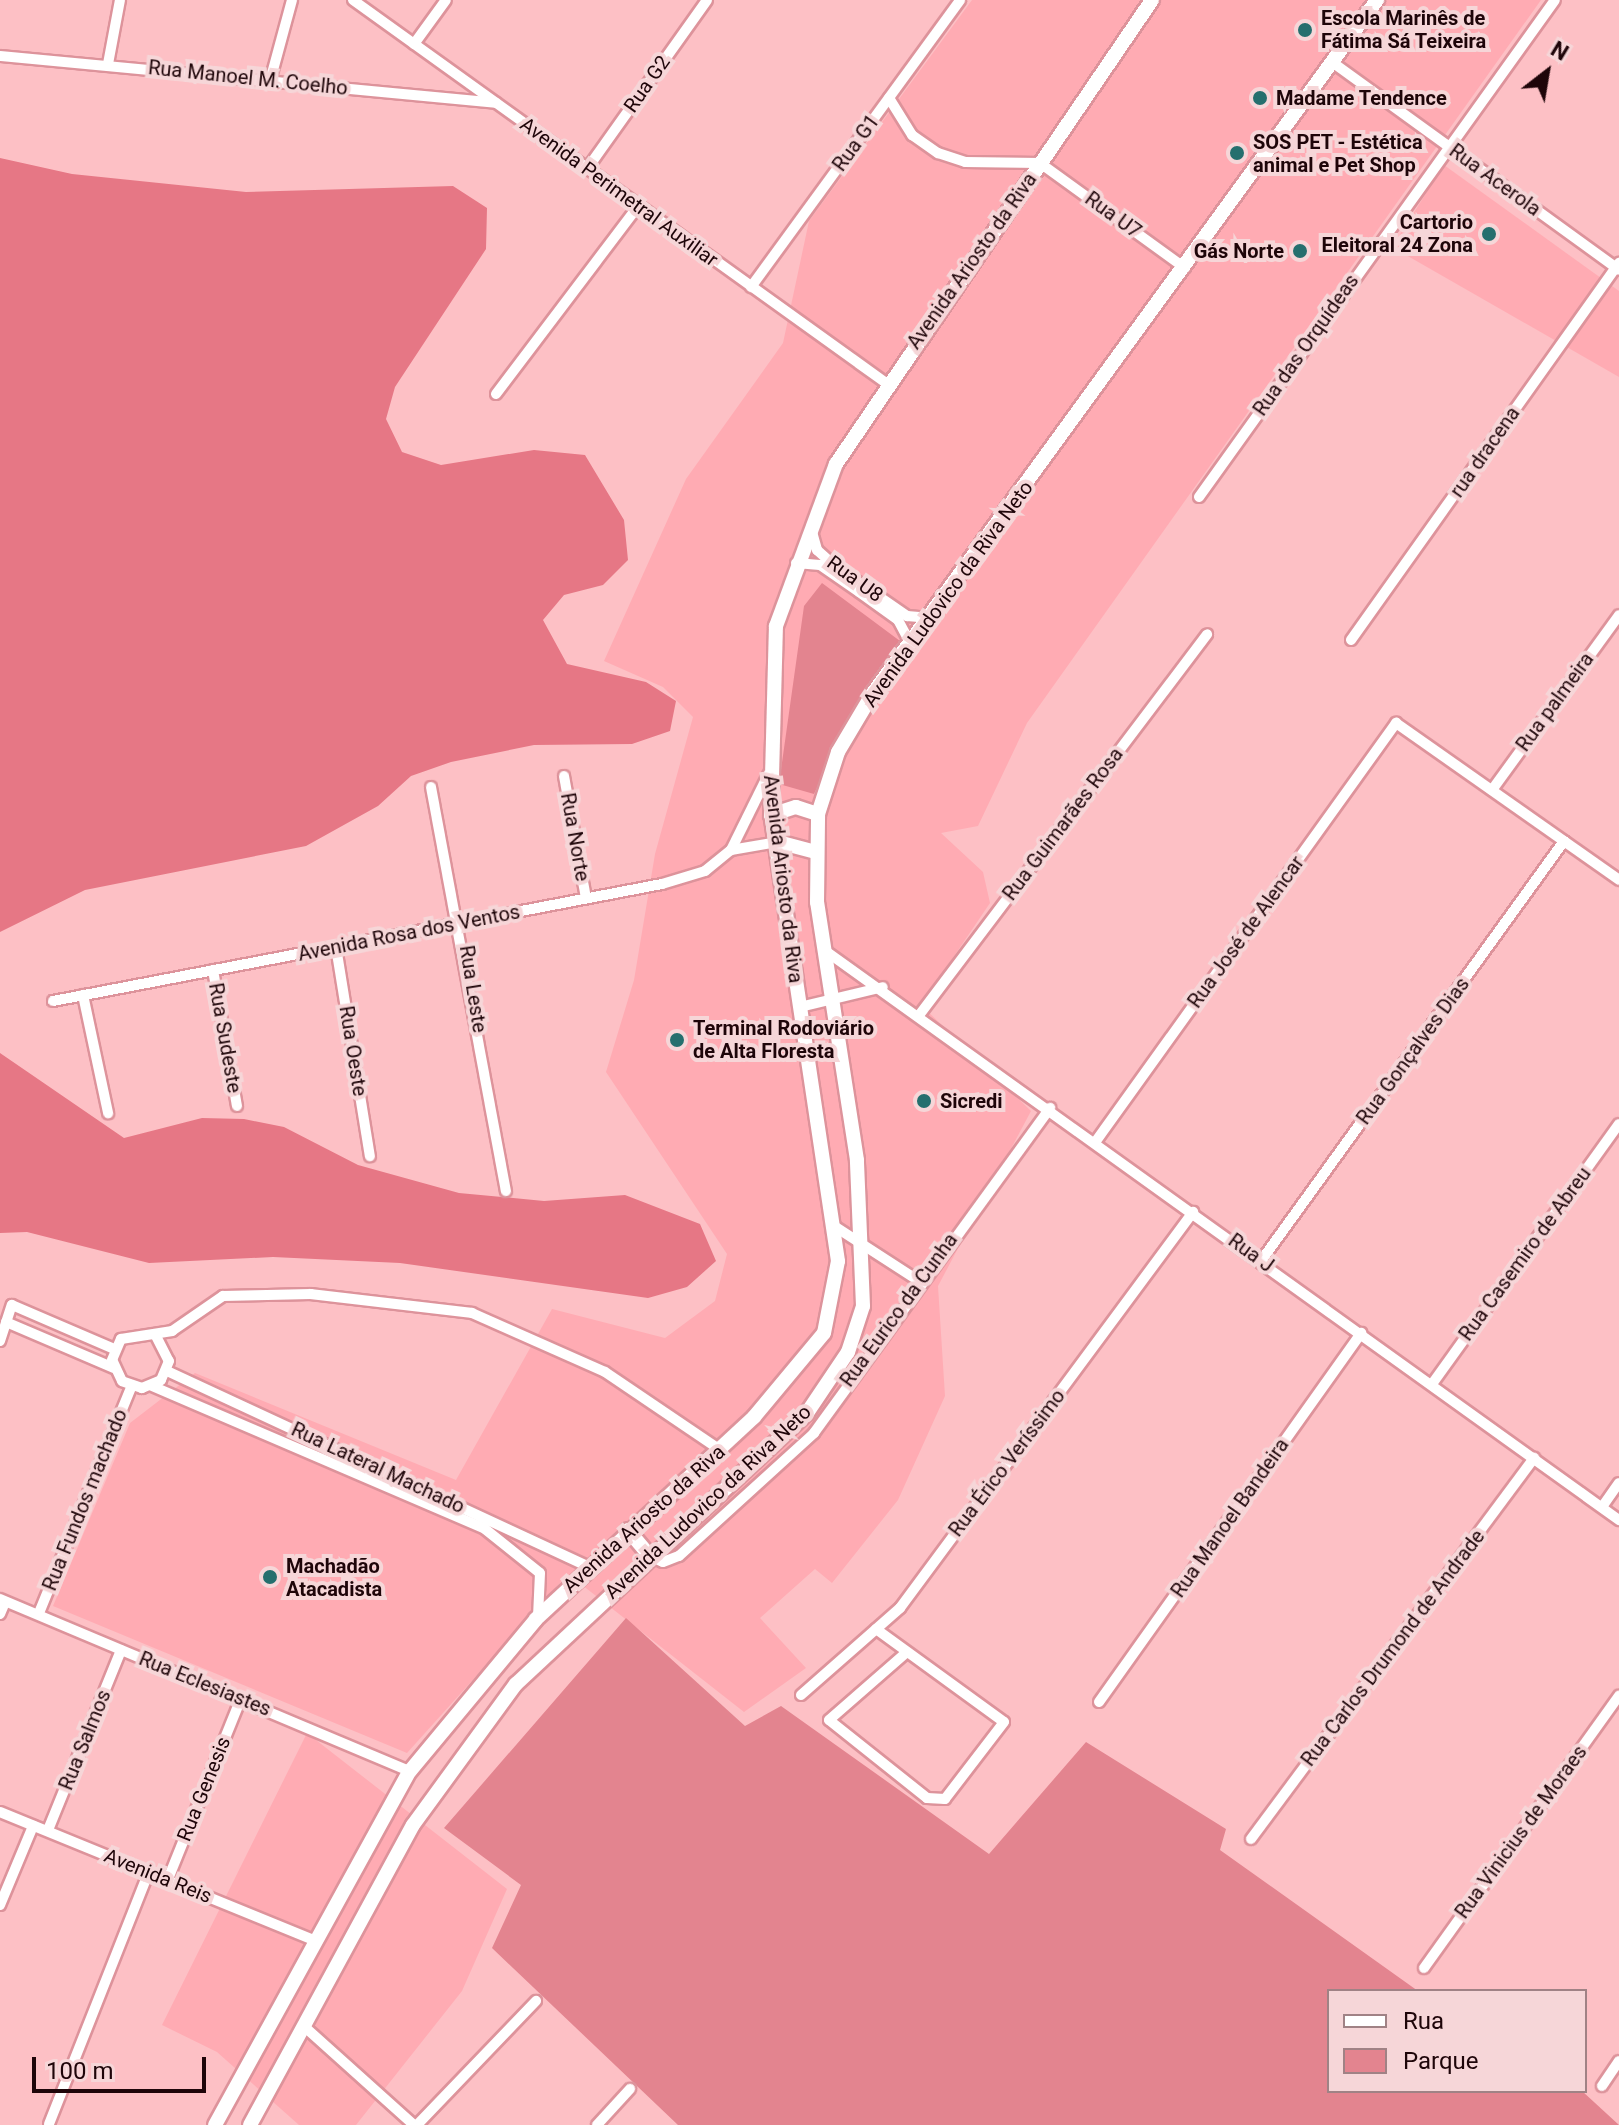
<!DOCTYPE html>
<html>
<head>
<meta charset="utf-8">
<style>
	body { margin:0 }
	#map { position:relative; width:1619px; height:2125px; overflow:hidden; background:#fdc0c5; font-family:Roboto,sans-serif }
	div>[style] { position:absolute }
	.built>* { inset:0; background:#ffabb3 }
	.green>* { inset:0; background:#e3848f }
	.forest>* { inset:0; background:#e67785 }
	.roads { filter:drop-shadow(2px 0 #dd939b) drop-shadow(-2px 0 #dd939b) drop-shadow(0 2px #dd939b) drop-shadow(0 -2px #dd939b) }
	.street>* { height:10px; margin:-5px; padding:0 5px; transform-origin:5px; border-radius:5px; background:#fff }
	.secondary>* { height:14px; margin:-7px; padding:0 7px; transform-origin:7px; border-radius:7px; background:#fff }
	.dots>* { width:22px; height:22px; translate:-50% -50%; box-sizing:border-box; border:4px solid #f6d6d8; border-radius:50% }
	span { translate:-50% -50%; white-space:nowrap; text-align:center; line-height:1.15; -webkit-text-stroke:8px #f6d6d8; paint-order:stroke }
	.poi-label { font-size:20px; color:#1e0509; font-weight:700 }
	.left { translate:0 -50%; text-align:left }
	.right { translate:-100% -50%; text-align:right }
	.street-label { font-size:20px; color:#1e0509 }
	.legend { position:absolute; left:1327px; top:1989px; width:260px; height:104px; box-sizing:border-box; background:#f6d6d8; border:2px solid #a08285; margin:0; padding:10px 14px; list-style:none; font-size:24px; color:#1e0509 }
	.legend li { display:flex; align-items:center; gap:16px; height:40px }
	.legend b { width:40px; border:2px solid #a08285 }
	.north { position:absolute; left:1507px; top:32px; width:80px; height:80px; -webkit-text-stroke:6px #f6d6d8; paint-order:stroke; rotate:31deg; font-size:22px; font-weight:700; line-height:32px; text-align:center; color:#1e0509 }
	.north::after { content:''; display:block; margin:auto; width:28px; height:36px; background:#1e0509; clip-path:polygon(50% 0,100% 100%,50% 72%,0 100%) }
	.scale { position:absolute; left:32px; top:2057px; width:174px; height:36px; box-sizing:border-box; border:4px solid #1e0509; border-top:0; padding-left:10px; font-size:24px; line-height:28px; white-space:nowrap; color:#1e0509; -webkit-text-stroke:6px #f6d6d8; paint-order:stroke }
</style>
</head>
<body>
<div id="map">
	<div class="built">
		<div style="clip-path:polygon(972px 0,1541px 0,1027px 723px,978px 826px,941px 833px,983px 872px,990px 903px,921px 1005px,1031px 1111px,938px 1286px,945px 1396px,898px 1500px,832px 1583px,815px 1569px,760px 1618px,806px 1668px,744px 1712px,568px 1574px,407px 1753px,53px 1606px,130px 1423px,195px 1373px,456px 1480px,552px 1309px,665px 1338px,715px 1301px,727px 1254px,606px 1072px,634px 980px,655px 854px,693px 717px,663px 687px,604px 661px,686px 479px,783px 343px,809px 221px)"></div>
		<div style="clip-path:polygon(1444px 165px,1619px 291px,1619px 377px,1392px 247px)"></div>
		<div style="clip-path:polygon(307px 1733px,507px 1889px,462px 1991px,356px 2125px,299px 2125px,217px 2052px,162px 2025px)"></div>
	</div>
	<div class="green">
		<div style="clip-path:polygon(822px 583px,900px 641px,865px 688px,814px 794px,779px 784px,804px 606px)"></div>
		<div style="clip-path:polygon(626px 1618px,745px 1726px,781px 1706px,989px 1854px,1086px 1742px,1226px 1829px,1220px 1850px,1418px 1991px,1329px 1991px,1329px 2091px,1582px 2091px,1619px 2125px,678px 2125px,492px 1948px,521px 1885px,444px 1828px)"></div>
	</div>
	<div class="forest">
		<div style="clip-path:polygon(0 158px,72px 174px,246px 192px,453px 186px,487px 208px,486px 249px,395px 387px,386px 419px,402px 452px,441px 465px,534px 450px,585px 455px,624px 520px,628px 560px,603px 585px,564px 595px,543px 620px,567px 664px,646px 682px,676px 701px,670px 731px,632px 744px,534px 745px,451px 762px,411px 776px,378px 806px,306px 846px,85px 890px,0 932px)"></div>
		<div style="clip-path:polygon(0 1053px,124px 1138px,202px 1118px,244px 1119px,284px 1127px,358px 1165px,459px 1193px,544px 1201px,625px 1195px,700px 1224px,716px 1261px,687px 1287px,648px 1298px,400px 1263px,273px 1257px,149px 1263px,27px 1232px,0 1233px)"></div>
	</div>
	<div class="roads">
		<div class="street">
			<div style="left:353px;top:0;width:656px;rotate:35.7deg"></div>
			<div style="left:414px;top:44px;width:54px;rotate:-54deg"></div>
			<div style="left:0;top:56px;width:498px;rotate:5.4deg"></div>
			<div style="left:1332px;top:62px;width:354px;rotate:35.9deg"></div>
			<div style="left:108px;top:64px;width:65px;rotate:-79.4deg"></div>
			<div style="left:270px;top:81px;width:84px;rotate:-74.8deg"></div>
			<div style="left:889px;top:98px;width:44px;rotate:58.1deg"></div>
			<div style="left:912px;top:135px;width:32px;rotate:35deg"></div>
			<div style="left:938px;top:153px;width:28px;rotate:18deg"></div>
			<div style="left:965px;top:162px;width:75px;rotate:0.8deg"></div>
			<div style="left:1040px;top:163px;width:179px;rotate:35.9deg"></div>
			<div style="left:587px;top:169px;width:207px;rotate:-54.6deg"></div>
			<div style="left:751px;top:287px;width:355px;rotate:-53.9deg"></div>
			<div style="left:496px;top:394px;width:237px;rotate:-52.9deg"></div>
			<div style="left:1199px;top:497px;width:611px;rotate:-54.39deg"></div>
			<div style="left:812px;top:532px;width:19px;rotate:74deg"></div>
			<div style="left:817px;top:550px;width:24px;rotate:42deg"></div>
			<div style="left:835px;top:566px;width:88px;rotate:34.8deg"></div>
			<div style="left:907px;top:616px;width:21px;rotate:5deg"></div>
			<div style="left:796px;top:563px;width:24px;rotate:5deg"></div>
			<div style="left:820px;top:565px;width:47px;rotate:34.7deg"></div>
			<div style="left:859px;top:592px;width:48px;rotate:35.7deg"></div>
			<div style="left:898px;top:620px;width:26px;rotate:62deg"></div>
			<div style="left:1351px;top:640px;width:463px;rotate:-54.6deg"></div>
			<div style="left:564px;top:776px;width:124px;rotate:79.8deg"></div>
			<div style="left:431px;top:787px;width:411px;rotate:79.5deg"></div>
			<div style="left:1492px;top:790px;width:216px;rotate:-54deg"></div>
			<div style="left:731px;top:850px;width:84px;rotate:-63.7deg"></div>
			<div style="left:336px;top:947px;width:212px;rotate:80.8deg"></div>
			<div style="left:827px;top:952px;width:975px;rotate:35.65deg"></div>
			<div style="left:213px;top:970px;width:138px;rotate:80deg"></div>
			<div style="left:83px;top:995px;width:121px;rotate:78deg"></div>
			<div style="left:53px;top:1001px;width:620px;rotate:-10.88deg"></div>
			<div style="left:662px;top:884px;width:45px;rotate:-16.8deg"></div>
			<div style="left:705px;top:871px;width:33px;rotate:-39deg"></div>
			<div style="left:731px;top:850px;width:48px;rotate:-9.7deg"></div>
			<div style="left:800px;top:1007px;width:85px;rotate:-13.5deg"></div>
			<div style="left:920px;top:1014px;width:476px;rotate:-52.9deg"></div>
			<div style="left:1096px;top:1141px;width:515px;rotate:-54.33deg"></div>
			<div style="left:1396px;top:723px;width:273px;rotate:35.1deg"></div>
			<div style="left:834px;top:1226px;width:101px;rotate:32.9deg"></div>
			<div style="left:1261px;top:1261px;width:518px;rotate:-54.19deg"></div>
			<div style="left:6px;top:1322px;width:117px;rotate:23.1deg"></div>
			<div style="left:156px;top:1336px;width:28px;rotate:63deg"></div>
			<div style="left:169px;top:1361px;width:21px;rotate:113deg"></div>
			<div style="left:161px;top:1380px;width:21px;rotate:157deg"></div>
			<div style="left:142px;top:1388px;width:21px;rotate:-161deg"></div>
			<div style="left:122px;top:1381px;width:23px;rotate:-115deg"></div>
			<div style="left:112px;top:1360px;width:23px;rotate:-67deg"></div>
			<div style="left:121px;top:1339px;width:52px;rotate:-8.9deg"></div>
			<div style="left:172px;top:1331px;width:62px;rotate:-34.5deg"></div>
			<div style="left:223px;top:1296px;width:88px;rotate:-1.3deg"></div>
			<div style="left:311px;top:1294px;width:162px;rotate:6.7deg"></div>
			<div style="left:472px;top:1313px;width:145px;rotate:23.9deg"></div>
			<div style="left:605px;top:1372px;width:139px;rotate:34.1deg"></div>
			<div style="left:0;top:1341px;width:38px;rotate:-72deg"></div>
			<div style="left:12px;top:1305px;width:111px;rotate:23.3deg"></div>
			<div style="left:167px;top:1371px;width:464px;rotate:24.9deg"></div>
			<div style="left:1432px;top:1384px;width:320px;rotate:-54.3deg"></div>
			<div style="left:152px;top:1386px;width:362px;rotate:23.2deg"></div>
			<div style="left:485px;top:1529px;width:70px;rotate:38.7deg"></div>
			<div style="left:540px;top:1573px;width:44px;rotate:92.6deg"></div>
			<div style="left:1602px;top:1507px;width:29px;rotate:-55deg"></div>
			<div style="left:650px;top:1556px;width:14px;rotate:25deg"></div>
			<div style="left:663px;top:1562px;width:17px;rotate:-21deg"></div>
			<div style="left:679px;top:1556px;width:183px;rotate:-42.3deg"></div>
			<div style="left:814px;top:1433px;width:402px;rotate:-54deg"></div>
			<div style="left:0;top:1599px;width:445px;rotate:22.8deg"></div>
			<div style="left:39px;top:1613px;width:244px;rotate:-67.8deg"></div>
			<div style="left:0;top:1614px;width:13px;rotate:-67deg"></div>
			<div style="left:876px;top:1629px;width:158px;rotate:36deg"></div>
			<div style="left:1004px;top:1722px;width:97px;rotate:127.5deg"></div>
			<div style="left:945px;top:1799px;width:18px;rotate:-177deg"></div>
			<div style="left:927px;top:1798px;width:125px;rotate:-141.5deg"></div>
			<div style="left:829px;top:1720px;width:103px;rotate:-41.1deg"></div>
			<div style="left:801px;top:1695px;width:132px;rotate:-41.3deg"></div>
			<div style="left:900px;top:1608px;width:493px;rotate:-53.5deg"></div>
			<div style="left:1099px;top:1702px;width:453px;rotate:-54.6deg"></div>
			<div style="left:0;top:1812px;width:341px;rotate:22.2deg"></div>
			<div style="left:48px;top:1830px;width:194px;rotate:-67.9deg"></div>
			<div style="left:1251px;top:1839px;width:475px;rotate:-53.4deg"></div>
			<div style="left:168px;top:1879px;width:195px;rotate:-68deg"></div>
			<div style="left:0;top:1905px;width:86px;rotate:-67.3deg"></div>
			<div style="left:1424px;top:1968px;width:335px;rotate:-54.4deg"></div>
			<div style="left:307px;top:2029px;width:144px;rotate:41.9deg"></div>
			<div style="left:1602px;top:2086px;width:30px;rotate:-56deg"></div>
			<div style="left:49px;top:2124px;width:271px;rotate:-68.4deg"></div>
			<div style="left:417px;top:2125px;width:172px;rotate:-46.2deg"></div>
			<div style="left:597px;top:2125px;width:49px;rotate:-47.5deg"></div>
		</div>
		<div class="secondary">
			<div style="left:771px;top:815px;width:26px;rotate:-18deg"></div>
			<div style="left:796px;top:807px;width:23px;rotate:18deg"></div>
			<div style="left:778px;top:842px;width:39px;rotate:15deg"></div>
			<div style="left:628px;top:1530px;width:34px;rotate:50deg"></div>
			<div style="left:215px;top:2125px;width:404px;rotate:-61.2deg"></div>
			<div style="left:410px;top:1771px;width:197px;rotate:-50.3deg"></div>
			<div style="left:536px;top:1619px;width:297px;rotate:-42.8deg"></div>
			<div style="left:754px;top:1417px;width:109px;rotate:-50.2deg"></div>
			<div style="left:824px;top:1333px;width:73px;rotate:-79deg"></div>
			<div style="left:838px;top:1261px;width:451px;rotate:-98.5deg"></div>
			<div style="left:771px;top:815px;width:189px;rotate:-88.5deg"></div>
			<div style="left:776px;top:626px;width:173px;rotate:-69.7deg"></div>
			<div style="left:836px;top:464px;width:561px;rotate:-55.74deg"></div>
			<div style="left:250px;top:2125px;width:341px;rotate:-61.5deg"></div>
			<div style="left:413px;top:1825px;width:175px;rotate:-53.9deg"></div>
			<div style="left:516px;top:1684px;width:398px;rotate:-43deg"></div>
			<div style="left:807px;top:1413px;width:73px;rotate:-56.1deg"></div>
			<div style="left:848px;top:1352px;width:48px;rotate:-71.9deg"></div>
			<div style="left:863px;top:1306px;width:146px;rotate:-92.4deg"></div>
			<div style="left:857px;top:1160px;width:261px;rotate:-98.8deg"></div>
			<div style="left:817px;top:902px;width:88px;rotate:-89.3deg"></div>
			<div style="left:818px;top:814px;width:65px;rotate:-72.1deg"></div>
			<div style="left:838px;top:752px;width:69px;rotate:-59.3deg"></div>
			<div style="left:873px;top:693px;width:857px;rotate:-53.97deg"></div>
		</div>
	</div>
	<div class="dots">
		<div style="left:1305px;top:30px;background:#256f6e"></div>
		<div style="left:1260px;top:98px;background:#256f6e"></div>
		<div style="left:1237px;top:153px;background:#256f6e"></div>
		<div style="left:1489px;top:234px;background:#256f6e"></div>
		<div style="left:1300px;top:251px;background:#256f6e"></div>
		<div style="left:677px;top:1040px;background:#256f6e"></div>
		<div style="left:924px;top:1101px;background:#256f6e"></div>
		<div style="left:270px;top:1577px;background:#256f6e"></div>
	</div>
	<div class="poi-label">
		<span class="left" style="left:1321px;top:30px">Escola Marinês de<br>Fátima Sá Teixeira</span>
		<span class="left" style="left:1276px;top:98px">Madame Tendence</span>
		<span class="left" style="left:1253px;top:154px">SOS PET - Estética<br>animal e Pet Shop</span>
		<span class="right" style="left:1473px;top:234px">Cartorio<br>Eleitoral 24 Zona</span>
		<span class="right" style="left:1284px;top:251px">Gás Norte</span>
		<span class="left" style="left:693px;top:1040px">Terminal Rodoviário<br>de Alta Floresta</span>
		<span class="left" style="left:940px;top:1101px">Sicredi</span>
		<span class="left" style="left:286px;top:1578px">Machadão<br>Atacadista</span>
	</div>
	<div class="street-label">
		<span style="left:248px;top:78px;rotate:6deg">Rua Manoel M. Coelho</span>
		<span style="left:647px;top:84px;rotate:-55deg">Rua G2</span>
		<span style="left:856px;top:143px;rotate:-54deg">Rua G1</span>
		<span style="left:1495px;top:180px;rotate:36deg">Rua Acerola</span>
		<span style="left:619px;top:192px;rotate:36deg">Avenida Perimetral Auxiliar</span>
		<span style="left:1113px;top:215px;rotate:36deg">Rua U7</span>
		<span style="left:972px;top:261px;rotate:-55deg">Avenida Ariosto da Riva</span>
		<span style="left:1306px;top:345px;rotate:-55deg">Rua das Orquídeas</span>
		<span style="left:1485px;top:452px;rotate:-55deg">rua dracena</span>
		<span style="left:855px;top:579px;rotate:36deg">Rua U8</span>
		<span style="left:948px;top:594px;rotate:-54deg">Avenida Ludovico da Riva Neto</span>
		<span style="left:1555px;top:702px;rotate:-54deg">Rua palmeira</span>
		<span style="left:1063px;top:824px;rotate:-53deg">Rua Guimarães Rosa</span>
		<span style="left:575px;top:837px;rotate:80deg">Rua Norte</span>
		<span style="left:783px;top:879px;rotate:83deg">Avenida Ariosto da Riva</span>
		<span style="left:1246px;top:932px;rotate:-54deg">Rua José de Alencar</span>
		<span style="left:409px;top:933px;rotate:-11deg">Avenida Rosa dos Ventos</span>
		<span style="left:473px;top:989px;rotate:81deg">Rua Leste</span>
		<span style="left:225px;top:1038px;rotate:80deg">Rua Sudeste</span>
		<span style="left:353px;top:1051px;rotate:81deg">Rua Oeste</span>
		<span style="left:1413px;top:1051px;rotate:-54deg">Rua Gonçalves Dias</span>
		<span style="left:1251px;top:1253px;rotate:36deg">Rua J</span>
		<span style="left:1525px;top:1254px;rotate:-54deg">Rua Casemiro de Abreu</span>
		<span style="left:899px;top:1310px;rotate:-54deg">Rua Eurico da Cunha</span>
		<span style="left:1007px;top:1463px;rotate:-53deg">Rua Érico Veríssimo</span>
		<span style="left:378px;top:1468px;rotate:25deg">Rua Lateral Machado</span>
		<span style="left:85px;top:1500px;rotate:-68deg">Rua Fundos machado</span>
		<span style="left:708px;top:1502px;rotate:-43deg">Avenida Ludovico da Riva Neto</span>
		<span style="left:1230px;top:1518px;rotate:-55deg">Rua Manoel Bandeira</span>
		<span style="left:644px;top:1519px;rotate:-42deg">Avenida Ariosto da Riva</span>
		<span style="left:1393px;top:1648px;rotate:-53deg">Rua Carlos Drumond de Andrade</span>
		<span style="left:205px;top:1684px;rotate:22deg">Rua Eclesiastes</span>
		<span style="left:85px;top:1740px;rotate:-68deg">Rua Salmos</span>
		<span style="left:204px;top:1789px;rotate:-68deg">Rua Genesis</span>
		<span style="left:1521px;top:1832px;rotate:-54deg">Rua Vinicius de Moraes</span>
		<span style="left:158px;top:1876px;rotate:22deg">Avenida Reis</span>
	</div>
	<ul class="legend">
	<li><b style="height:10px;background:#fff"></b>Rua</li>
	<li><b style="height:22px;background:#e3848f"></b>Parque</li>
	</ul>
	<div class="north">N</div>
	<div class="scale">100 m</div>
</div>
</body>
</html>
